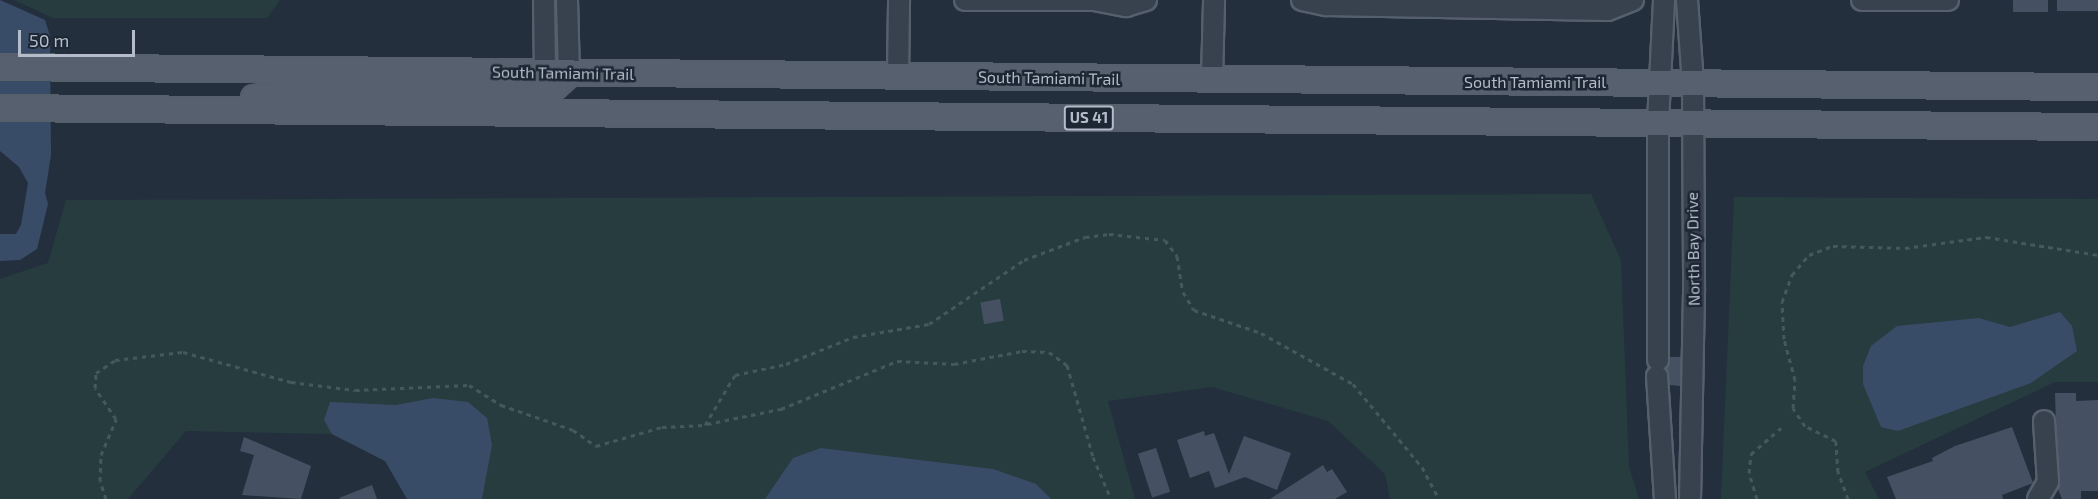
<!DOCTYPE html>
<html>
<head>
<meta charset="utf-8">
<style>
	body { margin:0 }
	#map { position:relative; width:2098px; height:499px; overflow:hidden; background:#242f3e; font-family:"Exo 2",sans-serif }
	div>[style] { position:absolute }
	.green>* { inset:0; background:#263c3f }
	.water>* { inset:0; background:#394c67 }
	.building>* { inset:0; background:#455162; transform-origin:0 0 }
	.path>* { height:3px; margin-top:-1.5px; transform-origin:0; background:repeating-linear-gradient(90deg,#44595c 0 4.5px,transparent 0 9px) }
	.roads { filter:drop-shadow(2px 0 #565f6c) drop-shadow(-2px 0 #565f6c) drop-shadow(0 2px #565f6c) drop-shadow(0 -2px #565f6c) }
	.minor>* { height:20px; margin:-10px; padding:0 10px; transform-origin:10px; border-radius:10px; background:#38414e }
	.major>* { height:24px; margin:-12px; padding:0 12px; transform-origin:12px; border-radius:12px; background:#56606e }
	span { translate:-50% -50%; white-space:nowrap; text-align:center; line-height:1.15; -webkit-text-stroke:5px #1d2633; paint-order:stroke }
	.shield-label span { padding:2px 4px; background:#1d2633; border:2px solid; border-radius:4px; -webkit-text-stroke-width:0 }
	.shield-label { font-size:15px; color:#b4bcc9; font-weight:700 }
	.street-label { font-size:16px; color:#b4bcc9 }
	.scale { position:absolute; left:18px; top:30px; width:117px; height:27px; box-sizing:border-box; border:3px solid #b4bcc9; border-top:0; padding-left:8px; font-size:18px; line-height:21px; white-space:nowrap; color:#b4bcc9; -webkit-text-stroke:4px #1d2633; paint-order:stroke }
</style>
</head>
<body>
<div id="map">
	<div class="green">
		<div style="clip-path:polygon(14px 0,280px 0,267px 18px,53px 18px)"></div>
		<div style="clip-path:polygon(1591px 194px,1621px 260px,1629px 467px,1639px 499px,1390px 499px,1385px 474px,1328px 421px,1212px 387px,1108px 401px,1135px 499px,407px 499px,385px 461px,332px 434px,186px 431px,128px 499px,0 499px,0 279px,48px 263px,66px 200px)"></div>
		<div style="clip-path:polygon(1734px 197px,2098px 199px,2098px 382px,2055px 382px,1865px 472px,1879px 499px,1721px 499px)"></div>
	</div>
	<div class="water">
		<div style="clip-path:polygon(0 0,45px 20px,50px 36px,51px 155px,45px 193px,48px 204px,37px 249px,20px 260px,0 261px,0 234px,16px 234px,21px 225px,28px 183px,19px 167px,0 151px)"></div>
		<div style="clip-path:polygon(2060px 312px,2072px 326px,2077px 351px,2031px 383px,1898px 431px,1881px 427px,1863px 384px,1863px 366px,1871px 346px,1897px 326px,1979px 318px,2010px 327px)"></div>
		<div style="clip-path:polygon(433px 398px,468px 402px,487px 418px,492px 445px,482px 499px,407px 499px,385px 461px,332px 434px,324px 420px,330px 402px,396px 405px)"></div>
		<div style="clip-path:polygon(821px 448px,993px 469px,1036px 484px,1051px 499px,765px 499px,793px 458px)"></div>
	</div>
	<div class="building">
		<div style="left:2013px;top:0;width:35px;height:12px"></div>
		<div style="left:2057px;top:0;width:41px;height:11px"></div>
		<div style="left:1000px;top:299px;width:22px;height:20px;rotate:80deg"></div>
		<div style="clip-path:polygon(1670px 357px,1681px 357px,1680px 386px,1670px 385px,1666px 368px)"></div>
		<div style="clip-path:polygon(2055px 393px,2076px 393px,2076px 401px,2098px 400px,2098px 491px,2081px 491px,2081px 499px,2062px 499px,2058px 489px)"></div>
		<div style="clip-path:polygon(2012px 427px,2033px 483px,2002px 495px,2003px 499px,1896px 499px,1887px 477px,1933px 461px,1932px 458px,1955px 446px)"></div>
		<div style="clip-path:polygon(1204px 431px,1205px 436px,1214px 433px,1229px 474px,1244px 436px,1291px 453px,1277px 490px,1245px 477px,1215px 488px,1209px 471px,1190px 478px,1177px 440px)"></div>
		<div style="clip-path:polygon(244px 437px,311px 466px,301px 499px,242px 495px,254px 455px,240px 451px)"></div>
		<div style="left:1156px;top:448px;width:46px;height:19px;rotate:72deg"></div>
		<div style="clip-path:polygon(1323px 465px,1327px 472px,1332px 469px,1347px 492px,1335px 499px,1270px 499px)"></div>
		<div style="clip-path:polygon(372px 485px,377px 499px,340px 499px,339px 498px)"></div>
	</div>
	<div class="path">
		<div style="left:707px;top:424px;width:76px;rotate:-11.5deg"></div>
		<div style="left:781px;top:409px;width:126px;rotate:-22.5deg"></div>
		<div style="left:897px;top:361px;width:57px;rotate:3deg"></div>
		<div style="left:954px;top:364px;width:69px;rotate:-10.8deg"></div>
		<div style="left:1022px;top:351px;width:27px;rotate:2deg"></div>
		<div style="left:1049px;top:352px;width:22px;rotate:36deg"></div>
		<div style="left:1067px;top:365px;width:96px;rotate:74.2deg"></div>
		<div style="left:1093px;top:457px;width:46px;rotate:66.8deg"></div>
		<div style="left:106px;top:499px;width:19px;rotate:-108deg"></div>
		<div style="left:100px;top:481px;width:26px;rotate:-88deg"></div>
		<div style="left:101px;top:455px;width:39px;rotate:-67deg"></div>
		<div style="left:116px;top:419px;width:37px;rotate:-124deg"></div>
		<div style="left:95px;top:388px;width:15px;rotate:-86deg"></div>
		<div style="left:96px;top:373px;width:23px;rotate:-34deg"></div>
		<div style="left:115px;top:360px;width:68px;rotate:-6.7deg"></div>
		<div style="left:183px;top:352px;width:112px;rotate:15.5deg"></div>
		<div style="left:291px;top:382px;width:64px;rotate:7.1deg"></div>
		<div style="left:355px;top:390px;width:114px;rotate:-2.5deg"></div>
		<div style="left:469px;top:385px;width:38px;rotate:32deg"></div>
		<div style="left:501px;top:405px;width:76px;rotate:19.1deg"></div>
		<div style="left:573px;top:430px;width:28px;rotate:35deg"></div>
		<div style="left:596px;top:446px;width:69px;rotate:-16.1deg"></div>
		<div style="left:662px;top:427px;width:43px;rotate:-2.7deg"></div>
		<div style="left:705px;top:425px;width:58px;rotate:-59deg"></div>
		<div style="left:735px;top:375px;width:52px;rotate:-12.2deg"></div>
		<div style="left:786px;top:364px;width:72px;rotate:-21.9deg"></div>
		<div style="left:853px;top:337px;width:77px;rotate:-9.7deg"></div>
		<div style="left:929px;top:324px;width:115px;rotate:-34deg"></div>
		<div style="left:1024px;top:260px;width:65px;rotate:-20.7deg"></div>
		<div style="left:1085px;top:237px;width:24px;rotate:-7deg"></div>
		<div style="left:1109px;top:234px;width:56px;rotate:6.1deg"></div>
		<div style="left:1165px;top:240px;width:20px;rotate:53deg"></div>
		<div style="left:1177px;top:256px;width:36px;rotate:81deg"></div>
		<div style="left:1183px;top:292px;width:21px;rotate:59deg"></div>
		<div style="left:1194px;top:310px;width:71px;rotate:18.9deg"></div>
		<div style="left:1261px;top:333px;width:105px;rotate:29deg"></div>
		<div style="left:1353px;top:384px;width:108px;rotate:50.3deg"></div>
		<div style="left:1422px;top:467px;width:36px;rotate:62deg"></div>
		<div style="left:1757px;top:499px;width:27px;rotate:-107deg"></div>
		<div style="left:1749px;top:473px;width:19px;rotate:-84deg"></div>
		<div style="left:1751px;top:454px;width:40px;rotate:-41deg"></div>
		<div style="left:1848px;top:499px;width:29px;rotate:-110deg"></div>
		<div style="left:1838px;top:472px;width:31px;rotate:-94deg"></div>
		<div style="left:1836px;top:441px;width:34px;rotate:-154deg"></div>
		<div style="left:1805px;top:426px;width:22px;rotate:-124deg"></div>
		<div style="left:1793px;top:408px;width:28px;rotate:-86deg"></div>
		<div style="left:1795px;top:380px;width:42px;rotate:-105deg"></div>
		<div style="left:1784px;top:339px;width:37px;rotate:-93deg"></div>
		<div style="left:1782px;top:302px;width:29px;rotate:-70deg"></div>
		<div style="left:1792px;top:275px;width:26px;rotate:-50deg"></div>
		<div style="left:1809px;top:255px;width:26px;rotate:-21deg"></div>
		<div style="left:1833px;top:246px;width:72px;rotate:1.6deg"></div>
		<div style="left:1905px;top:248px;width:82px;rotate:-7.7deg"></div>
		<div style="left:1986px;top:237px;width:113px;rotate:9.1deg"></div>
	</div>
	<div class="roads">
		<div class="minor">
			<div style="left:544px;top:0;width:73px;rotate:89.2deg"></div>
			<div style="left:567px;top:0;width:74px;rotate:88.5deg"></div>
			<div style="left:965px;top:0;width:129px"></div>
			<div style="left:1094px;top:0;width:33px;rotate:11deg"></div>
			<div style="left:1126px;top:6px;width:21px;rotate:-17deg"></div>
			<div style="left:1302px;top:0;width:25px;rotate:12deg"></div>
			<div style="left:1326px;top:5px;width:282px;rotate:1deg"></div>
			<div style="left:1608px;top:10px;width:27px;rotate:-22deg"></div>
			<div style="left:1687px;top:0;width:83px;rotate:85.9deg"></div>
			<div style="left:1693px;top:83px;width:209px;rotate:89.7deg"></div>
			<div style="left:1694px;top:292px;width:207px;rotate:91.1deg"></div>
			<div style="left:1862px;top:0;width:86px"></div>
			<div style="left:898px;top:76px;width:76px;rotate:-89.2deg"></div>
			<div style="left:1212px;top:79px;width:79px;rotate:-88.5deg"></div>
			<div style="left:1658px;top:360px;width:237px;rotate:-90deg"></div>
			<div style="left:1658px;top:123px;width:123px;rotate:-87.2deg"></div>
			<div style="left:1657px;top:376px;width:123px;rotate:86.3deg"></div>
			<div style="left:2038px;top:499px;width:20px;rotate:-60deg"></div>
			<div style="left:2048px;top:482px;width:61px;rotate:-93.8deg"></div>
		</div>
		<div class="major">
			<div style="left:0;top:67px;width:2098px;rotate:0.55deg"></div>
			<div style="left:254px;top:98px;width:55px;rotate:-7.3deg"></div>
			<div style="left:309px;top:91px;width:240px;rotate:0.2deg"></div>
			<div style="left:549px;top:92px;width:27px;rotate:-42deg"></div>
			<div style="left:0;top:108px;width:2098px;rotate:0.52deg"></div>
		</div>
	</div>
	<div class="shield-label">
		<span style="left:1089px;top:118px">US 41</span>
	</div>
	<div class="street-label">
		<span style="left:563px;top:73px;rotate:1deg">South Tamiami Trail</span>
		<span style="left:1049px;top:78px;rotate:1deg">South Tamiami Trail</span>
		<span style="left:1535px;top:82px">South Tamiami Trail</span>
		<span style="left:1693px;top:249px;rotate:-91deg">North Bay Drive</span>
	</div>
	<div class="scale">50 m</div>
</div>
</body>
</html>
